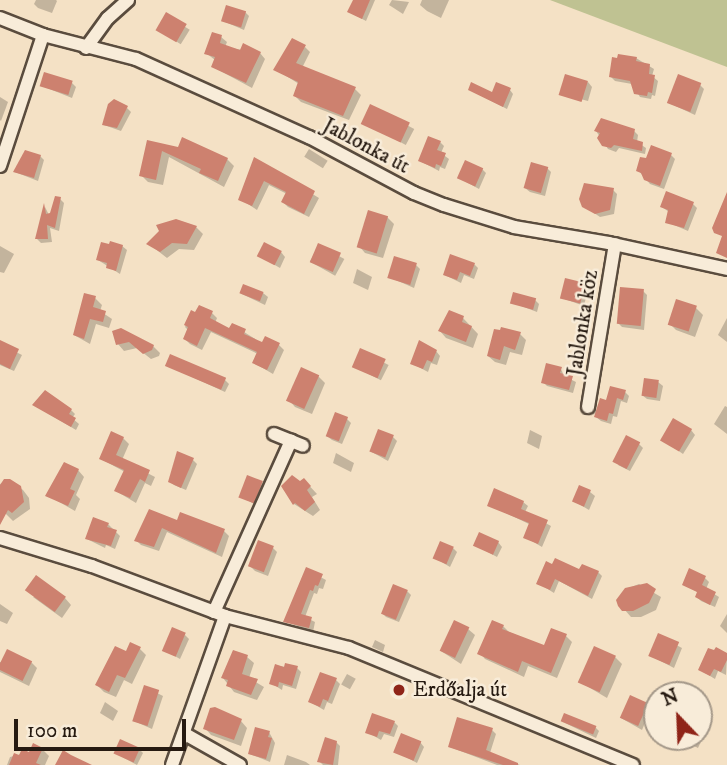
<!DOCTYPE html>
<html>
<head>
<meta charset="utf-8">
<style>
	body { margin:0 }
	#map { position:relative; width:727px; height:765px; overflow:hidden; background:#f4e1c5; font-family:"IM FELL DW Pica",serif }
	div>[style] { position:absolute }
	.green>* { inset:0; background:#bfc292 }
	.shadow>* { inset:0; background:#0003; transform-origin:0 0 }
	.building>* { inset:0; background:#cd816f; transform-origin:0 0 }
	.roads { filter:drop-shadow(2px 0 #5a4c3e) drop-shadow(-2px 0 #5a4c3e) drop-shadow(0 2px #5a4c3e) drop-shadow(0 -2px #5a4c3e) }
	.minor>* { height:12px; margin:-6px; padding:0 6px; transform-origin:6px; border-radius:6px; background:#f8ecd9 }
	.dots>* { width:19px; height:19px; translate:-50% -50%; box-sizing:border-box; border:4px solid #f8ecd9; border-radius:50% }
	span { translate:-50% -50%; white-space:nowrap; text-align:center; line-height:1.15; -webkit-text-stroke:5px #f8ecd9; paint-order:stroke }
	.street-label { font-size:21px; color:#261a11 }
	.poi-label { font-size:21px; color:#261a11 }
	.left { translate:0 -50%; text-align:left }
	.north { position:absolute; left:643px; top:681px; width:70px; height:70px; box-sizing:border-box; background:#f8ecd9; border:2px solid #a49889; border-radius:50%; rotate:337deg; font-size:19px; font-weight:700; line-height:28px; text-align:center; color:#261a11 }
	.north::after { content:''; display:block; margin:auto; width:24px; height:32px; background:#8f2418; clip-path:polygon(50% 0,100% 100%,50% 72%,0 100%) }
	.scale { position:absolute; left:14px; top:719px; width:172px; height:32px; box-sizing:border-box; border:4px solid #261a11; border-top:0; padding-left:9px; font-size:21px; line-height:24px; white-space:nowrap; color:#261a11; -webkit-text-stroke:5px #f8ecd9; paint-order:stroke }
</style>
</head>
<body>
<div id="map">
	<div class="green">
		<div style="clip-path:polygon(550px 0,727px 0,727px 67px)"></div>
	</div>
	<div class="shadow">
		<div style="clip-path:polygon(36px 0,56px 0,57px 1px,52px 13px,38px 8px,34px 4px)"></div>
		<div style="clip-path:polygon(355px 0,375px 0,366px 21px,349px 12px)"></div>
		<div style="clip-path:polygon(392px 0,409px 2px,403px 14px,389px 5px)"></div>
		<div style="clip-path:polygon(422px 0,449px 0,441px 18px,427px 11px,420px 5px)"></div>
		<div style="clip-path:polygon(245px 12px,249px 16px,244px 30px,223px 21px)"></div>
		<div style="left:166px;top:15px;width:28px;height:17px;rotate:32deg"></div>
		<div style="clip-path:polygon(221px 37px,227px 42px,225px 47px,260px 53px,265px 59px,252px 88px,213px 67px,215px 60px,206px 53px)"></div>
		<div style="clip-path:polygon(305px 47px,310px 52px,302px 68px,355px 89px,361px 95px,349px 120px,301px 102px,295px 96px,299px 84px,275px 69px)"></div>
		<div style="clip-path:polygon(636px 58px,654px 69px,652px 76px,658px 81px,655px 96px,652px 95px,651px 99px,640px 97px,632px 84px,615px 81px,611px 77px)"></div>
		<div style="clip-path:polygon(588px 82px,592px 87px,588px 101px,561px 94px)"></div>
		<div style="clip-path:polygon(72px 83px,76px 87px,72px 98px,42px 86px)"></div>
		<div style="clip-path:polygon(700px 85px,704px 89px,695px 115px,669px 103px)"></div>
		<div style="clip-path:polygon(470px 90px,493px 94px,510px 90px,513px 94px,507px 109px)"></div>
		<div style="clip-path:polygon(0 97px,8px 102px,1px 121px,0 120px)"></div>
		<div style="left:371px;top:106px;width:49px;height:18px;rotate:28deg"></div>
		<div style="clip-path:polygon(127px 108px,131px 112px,121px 131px,104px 125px)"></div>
		<div style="clip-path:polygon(596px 131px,634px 131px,638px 135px,637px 142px,646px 148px,645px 154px,619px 148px,616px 152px,608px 149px)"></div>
		<div style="clip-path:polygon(440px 142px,444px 146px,441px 153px,449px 159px,445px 169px,440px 167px,439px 171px,420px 161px)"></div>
		<div style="clip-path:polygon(149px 143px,227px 159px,234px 166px,224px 187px,169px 157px,163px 185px,148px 182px,141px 175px)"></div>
		<div style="left:309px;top:149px;width:22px;height:9px;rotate:32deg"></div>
		<div style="clip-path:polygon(671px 155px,675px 159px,664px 189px,650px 184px,638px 170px)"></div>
		<div style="clip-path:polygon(40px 156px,44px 160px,38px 181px,15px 172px)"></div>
		<div style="clip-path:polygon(255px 159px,319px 198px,309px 217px,288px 207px,283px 202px,287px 194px,269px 185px,257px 210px,240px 199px)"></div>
		<div style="clip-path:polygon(547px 168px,551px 172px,545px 196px,530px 192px,525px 188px)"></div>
		<div style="clip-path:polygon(482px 169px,486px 173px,479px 189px,459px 178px)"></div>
		<div style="clip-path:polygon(613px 190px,617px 194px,614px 214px,600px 217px,584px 206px)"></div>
		<div style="clip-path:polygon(60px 199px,64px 203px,59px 231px,50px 228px,52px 242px,41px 243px,37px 239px,45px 207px,49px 215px)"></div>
		<div style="clip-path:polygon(693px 204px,697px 208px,688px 231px,667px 222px,669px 212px,662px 207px)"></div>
		<div style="clip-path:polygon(387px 217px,394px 224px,383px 258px,365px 253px,359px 246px)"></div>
		<div style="clip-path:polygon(196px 227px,203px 234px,194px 250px,179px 249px,167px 258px,149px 244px)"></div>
		<div style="left:319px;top:245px;width:29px;height:19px;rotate:29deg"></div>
		<div style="clip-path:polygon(0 246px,14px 254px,4px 273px,0 272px)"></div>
		<div style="clip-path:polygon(122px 246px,127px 250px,120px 274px,98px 260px)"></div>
		<div style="clip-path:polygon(281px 252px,285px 257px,280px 268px,259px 256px)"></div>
		<div style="clip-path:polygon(474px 264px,478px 268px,474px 279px,464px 275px,461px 283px,445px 275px)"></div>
		<div style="clip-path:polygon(416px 265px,420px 269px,414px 288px,389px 277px)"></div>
		<div style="clip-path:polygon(357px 269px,372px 277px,368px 290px,353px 283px)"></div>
		<div style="clip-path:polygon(584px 284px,588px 288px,584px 306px,562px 298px)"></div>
		<div style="clip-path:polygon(643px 291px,647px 295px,644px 330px,622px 327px,618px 323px)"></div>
		<div style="clip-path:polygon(263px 293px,268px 297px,265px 305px,242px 294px)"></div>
		<div style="clip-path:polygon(95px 298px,102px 305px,100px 311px,112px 319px,109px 328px,96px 324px,90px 344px,74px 335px)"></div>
		<div style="clip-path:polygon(535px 300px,539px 304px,537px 312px,511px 302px)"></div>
		<div style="clip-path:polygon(677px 301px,696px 308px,703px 315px,695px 337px,676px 330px,669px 323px)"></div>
		<div style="clip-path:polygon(192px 313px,212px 313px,217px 318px,215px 323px,230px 330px,233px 325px,263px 344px,279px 345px,284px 350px,273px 374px,254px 363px,258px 354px,211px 332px,202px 350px,190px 344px,185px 339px,189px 331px,185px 327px)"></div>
		<div style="clip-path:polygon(463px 318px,478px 334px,473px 348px,446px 338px,440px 331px)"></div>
		<div style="clip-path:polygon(727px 318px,727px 342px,718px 335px)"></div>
		<div style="clip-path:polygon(501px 332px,520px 334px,526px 340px,522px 355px,510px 352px,506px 365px,495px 362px,488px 356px)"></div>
		<div style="clip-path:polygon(114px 333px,153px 346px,160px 353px,159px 356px,151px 359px,137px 348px,124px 351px,118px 344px)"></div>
		<div style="clip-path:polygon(0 344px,22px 355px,14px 371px,0 365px)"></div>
		<div style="left:361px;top:351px;width:31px;height:17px;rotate:27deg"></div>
		<div style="clip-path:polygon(436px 351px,440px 356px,437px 365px,431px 363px,428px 372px,413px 364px)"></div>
		<div style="clip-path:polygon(166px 365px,225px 380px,229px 384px,225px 392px)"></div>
		<div style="clip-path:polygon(561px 369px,564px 376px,576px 382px,573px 393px,547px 386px,543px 382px)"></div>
		<div style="clip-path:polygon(318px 376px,325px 383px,312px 414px,295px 407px,289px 400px)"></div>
		<div style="clip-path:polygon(658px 382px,663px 386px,660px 401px,647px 399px,642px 395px)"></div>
		<div style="clip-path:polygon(625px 392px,629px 396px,627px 403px,621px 401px,617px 417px,613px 416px,611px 424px,601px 421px,596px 417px,608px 403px)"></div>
		<div style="clip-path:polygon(34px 405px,71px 410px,75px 414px,72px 418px,79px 424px,76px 430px)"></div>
		<div style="clip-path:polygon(725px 406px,727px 407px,727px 434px,714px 424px)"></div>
		<div style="clip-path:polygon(347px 419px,351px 423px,342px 444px,332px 440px,327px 436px)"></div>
		<div style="clip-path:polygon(530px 430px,542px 436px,539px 449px,527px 443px)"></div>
		<div style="clip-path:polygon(691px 430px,695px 435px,683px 454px,663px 440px)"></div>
		<div style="clip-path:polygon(393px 437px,397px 441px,388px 461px,370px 451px)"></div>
		<div style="clip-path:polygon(123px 438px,129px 444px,122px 460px,155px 477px,151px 486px,145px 483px,136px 503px,116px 491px,125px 472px,101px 459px)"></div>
		<div style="clip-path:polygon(639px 444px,643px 448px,630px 471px,618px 465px)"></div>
		<div style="clip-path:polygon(336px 453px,354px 463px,351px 472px,333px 463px)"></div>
		<div style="clip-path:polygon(193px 460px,197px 464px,186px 490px,174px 485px,170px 481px)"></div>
		<div style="clip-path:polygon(78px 470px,84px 477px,76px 495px,80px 499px,75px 511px,47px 495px)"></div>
		<div style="clip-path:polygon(248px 477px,266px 487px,258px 506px,240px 496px)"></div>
		<div style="clip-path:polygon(304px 480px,317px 494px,312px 497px,320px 510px,313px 516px,294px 504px,283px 486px)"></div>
		<div style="clip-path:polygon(10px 481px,23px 490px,29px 498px,30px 509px,13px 521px,0 508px,0 484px)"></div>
		<div style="clip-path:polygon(590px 492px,595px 496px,589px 510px,574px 501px)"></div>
		<div style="clip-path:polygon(523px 502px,528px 506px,525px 512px,551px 526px,542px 547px,525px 537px,531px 525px,489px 505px)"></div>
		<div style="clip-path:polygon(150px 511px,178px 522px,224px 531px,229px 536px,222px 557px,167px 532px,159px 551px,141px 545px,136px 540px)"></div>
		<div style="clip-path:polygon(108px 524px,120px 536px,115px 549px,106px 545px,105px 548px,87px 539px)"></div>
		<div style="clip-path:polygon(498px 542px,502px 547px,497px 557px,475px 545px)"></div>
		<div style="clip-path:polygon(273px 548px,277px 552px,268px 576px,255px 571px,251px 567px)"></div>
		<div style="clip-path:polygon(453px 548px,457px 552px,450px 567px,435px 558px)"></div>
		<div style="clip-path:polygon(307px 570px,326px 580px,323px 589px,319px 588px,317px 594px,314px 593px,305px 617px,315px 622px,313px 632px,285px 621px)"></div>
		<div style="clip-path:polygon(580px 571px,598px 572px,602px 576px,592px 599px,559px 581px,554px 593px,538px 583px)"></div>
		<div style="clip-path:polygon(705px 578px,709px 582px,706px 589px,719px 597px,715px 607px,701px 601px,697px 597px,699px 593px,684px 584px)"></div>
		<div style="clip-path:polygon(639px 584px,661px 597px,656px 610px,641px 617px,631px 617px,624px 609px,626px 589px)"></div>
		<div style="clip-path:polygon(407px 591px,411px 595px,399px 622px,386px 617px,382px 613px)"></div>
		<div style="clip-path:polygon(33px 597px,65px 598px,71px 605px,62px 618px)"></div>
		<div style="clip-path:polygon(0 604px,13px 613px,7px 624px,0 621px)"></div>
		<div style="clip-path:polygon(727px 614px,727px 633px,720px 626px)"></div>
		<div style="clip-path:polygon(503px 626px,509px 632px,545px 647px,566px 636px,572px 642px,557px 678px,528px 666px,524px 677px,485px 659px,480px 653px)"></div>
		<div style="clip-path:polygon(468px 629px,475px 635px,461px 664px,441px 651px)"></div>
		<div style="clip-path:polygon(185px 635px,189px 639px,180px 659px,164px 650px)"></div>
		<div style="clip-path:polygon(659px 636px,682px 648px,674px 668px,651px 656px)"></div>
		<div style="clip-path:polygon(375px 640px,385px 645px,383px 652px,372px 647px)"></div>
		<div style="clip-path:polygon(139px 648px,146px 655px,132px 684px,124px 680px,116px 697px,104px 692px,97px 685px,126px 654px)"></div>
		<div style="clip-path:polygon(727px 656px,726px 675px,718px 671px,715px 679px,700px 670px)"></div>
		<div style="clip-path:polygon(247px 657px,254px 663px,249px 678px,264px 687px,257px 700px,234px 692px,223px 678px)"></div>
		<div style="clip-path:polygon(615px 657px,622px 664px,607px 698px,580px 682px)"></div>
		<div style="clip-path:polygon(0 662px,31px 662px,37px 668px,29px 686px,0 672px)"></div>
		<div style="clip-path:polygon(276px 666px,297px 668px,301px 672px,296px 689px,283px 685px,282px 690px,271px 683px)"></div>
		<div style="left:347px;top:674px;width:10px;height:12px;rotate:29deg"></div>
		<div style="clip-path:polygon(336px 680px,340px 684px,332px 704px,327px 702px,324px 710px,310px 702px)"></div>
		<div style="clip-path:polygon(145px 687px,163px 696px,152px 729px,134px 721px)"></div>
		<div style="clip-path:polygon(630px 697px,651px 709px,642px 730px,621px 718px)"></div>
		<div style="clip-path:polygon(105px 702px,118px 711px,113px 721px,100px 713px)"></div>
		<div style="clip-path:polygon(241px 721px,247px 728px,241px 746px,211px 735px,205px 728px)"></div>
		<div style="clip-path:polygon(394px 722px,398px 726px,394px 737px,384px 734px,381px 740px,367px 732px)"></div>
		<div style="clip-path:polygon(563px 722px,595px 727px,599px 731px,596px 738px)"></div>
		<div style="clip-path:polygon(699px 723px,707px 729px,698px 748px,677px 737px,699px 737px)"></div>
		<div style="clip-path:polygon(492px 730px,496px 734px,490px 753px,520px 765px,497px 765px,450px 747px)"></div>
		<div style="clip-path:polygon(269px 732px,275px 743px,270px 762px,250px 754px)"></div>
		<div style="clip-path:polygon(336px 742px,340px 746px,338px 765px,323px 765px,319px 761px)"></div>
		<div style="clip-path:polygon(420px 742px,424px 747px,417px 763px,395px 751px)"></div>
		<div style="clip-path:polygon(42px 749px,49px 756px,45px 765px,7px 765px,10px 757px)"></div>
		<div style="clip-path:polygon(139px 749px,143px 753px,137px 765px,115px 753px)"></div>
		<div style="clip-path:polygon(287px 755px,306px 762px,310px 765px,284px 765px)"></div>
	</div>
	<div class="building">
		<div style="clip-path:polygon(353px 0,370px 0,362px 19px,347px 12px)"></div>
		<div style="left:226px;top:5px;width:21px;height:17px;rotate:17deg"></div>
		<div style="left:166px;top:12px;width:24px;height:21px;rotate:30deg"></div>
		<div style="clip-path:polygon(212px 32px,222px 35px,220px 43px,240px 50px,243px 43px,261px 52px,246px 83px,211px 67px,215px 57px,204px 54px)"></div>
		<div style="clip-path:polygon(292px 38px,306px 45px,296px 63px,356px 87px,343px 116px,293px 96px,298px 82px,273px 70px)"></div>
		<div style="clip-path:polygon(618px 54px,637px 57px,636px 61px,650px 64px,649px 74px,655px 75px,652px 93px,648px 92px,647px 96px,634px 94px,630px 81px,609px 77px,612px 57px,617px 58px)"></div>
		<div style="left:44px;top:72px;width:30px;height:15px;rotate:17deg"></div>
		<div style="left:565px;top:74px;width:24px;height:22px;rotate:17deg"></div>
		<div style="left:678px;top:74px;width:25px;height:31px;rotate:21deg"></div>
		<div style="clip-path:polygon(471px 82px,492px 92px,496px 82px,511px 88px,503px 107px,468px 90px)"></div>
		<div style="clip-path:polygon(114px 99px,128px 106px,117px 128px,102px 125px,108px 104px)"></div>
		<div style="left:370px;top:104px;width:44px;height:22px;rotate:25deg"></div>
		<div style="clip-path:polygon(601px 118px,635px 129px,633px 139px,643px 142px,642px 151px,614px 145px,611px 148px,602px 146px,597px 138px,600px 133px,594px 131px)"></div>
		<div style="clip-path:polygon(428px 136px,441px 141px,437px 150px,446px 153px,441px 166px,436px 164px,435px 168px,418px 161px)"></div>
		<div style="clip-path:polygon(182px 137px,228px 158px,218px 181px,199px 173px,201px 169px,162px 151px,156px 180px,139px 176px,147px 140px,178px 147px)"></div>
		<div style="clip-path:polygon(651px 145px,672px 153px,660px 186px,644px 180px,641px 173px,636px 171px,640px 157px,646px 158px)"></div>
		<div style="clip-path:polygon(25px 150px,41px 155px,34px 178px,13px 172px)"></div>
		<div style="clip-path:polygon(254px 157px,315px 191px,304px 214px,281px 202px,286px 192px,264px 181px,252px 206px,238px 200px)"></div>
		<div style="left:465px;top:160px;width:20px;height:20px;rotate:24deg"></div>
		<div style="left:531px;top:162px;width:18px;height:27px;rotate:16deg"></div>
		<div style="clip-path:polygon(584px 183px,614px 188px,610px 210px,595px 214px,582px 207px,579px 199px)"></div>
		<div style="clip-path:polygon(666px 191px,694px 202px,684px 228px,665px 223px,668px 210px,660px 207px)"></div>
		<div style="clip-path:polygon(727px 192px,727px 258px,716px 253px,722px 236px,714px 233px,712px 228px)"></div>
		<div style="clip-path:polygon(55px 196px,61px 197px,55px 228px,47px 225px,48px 239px,35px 239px,44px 203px,46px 214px,50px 213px)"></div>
		<div style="left:368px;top:210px;width:21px;height:39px;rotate:17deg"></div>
		<div style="clip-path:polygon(176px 219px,197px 226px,187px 244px,172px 243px,160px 252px,146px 244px,159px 231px,156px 225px)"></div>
		<div style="clip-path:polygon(110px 241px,123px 245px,116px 271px,106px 268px,107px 263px,96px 260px,101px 242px,109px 244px)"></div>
		<div style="left:264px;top:242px;width:20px;height:16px;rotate:27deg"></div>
		<div style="left:318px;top:243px;width:25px;height:21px;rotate:23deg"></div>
		<div style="clip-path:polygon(450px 254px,475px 263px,470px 276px,460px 272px,457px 280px,443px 275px)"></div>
		<div style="left:394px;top:256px;width:24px;height:23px;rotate:17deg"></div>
		<div style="left:565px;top:278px;width:21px;height:21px;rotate:14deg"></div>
		<div style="left:243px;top:284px;width:22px;height:10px;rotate:21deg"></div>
		<div style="left:620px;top:287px;width:24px;height:37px;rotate:5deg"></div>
		<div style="left:513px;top:292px;width:24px;height:12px;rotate:15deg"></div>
		<div style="clip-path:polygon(84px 293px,96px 296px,93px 307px,106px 311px,103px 322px,90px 319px,84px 339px,73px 335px)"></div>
		<div style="left:676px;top:299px;width:22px;height:27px;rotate:18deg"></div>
		<div style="clip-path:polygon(199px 305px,213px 311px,210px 318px,229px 328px,232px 323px,246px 329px,244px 334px,262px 342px,265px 336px,280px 343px,267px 370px,252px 363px,257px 352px,205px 328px,197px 346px,183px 339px,188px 327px,184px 325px,191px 310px,195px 312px)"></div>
		<div style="clip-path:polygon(449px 310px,464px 316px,462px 322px,472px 326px,466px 342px,438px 331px)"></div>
		<div style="clip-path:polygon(501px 327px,521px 332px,515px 350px,504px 346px,500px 360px,487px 356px,494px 329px,500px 330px)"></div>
		<div style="clip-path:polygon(121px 328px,154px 345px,152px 350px,143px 354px,129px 342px,116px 345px,112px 331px)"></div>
		<div style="clip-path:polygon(0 340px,19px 349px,10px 369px,0 364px)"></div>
		<div style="clip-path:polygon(419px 340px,437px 350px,432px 362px,427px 360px,423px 369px,410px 364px)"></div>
		<div style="left:360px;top:348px;width:28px;height:21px;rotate:23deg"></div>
		<div style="left:170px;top:354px;width:61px;height:13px;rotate:23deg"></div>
		<div style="clip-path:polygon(546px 363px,562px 367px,560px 373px,573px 376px,569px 390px,541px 383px)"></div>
		<div style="left:301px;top:367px;width:20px;height:37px;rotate:24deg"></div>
		<div style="left:644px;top:378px;width:15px;height:18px;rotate:8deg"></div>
		<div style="clip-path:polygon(610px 386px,626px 390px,623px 400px,617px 398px,613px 414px,609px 413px,607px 421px,594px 417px,600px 398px,606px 400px)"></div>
		<div style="clip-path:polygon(45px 390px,72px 409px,69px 414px,76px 418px,71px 427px,32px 405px)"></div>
		<div style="left:335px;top:412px;width:14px;height:26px;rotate:21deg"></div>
		<div style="left:673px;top:418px;width:22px;height:26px;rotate:30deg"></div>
		<div style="left:378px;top:429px;width:17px;height:24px;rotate:21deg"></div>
		<div style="clip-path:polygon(111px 431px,124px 437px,116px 455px,150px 470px,145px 482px,140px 479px,130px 498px,114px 491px,124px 470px,99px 459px)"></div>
		<div style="left:626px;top:435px;width:16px;height:30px;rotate:27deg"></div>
		<div style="clip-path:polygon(177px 451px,194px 458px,181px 488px,168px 482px)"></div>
		<div style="clip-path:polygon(64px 462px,79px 469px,70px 489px,75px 491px,68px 506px,45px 496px)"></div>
		<div style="left:247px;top:475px;width:17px;height:24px;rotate:21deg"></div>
		<div style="clip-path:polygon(292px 475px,300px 481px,304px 478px,311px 486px,307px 490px,315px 502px,305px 511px,295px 503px,293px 505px,281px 486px)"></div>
		<div style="clip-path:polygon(4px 479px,10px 479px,21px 486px,24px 502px,12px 513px,8px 510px,0 525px,0 485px)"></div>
		<div style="left:579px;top:485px;width:13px;height:18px;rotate:23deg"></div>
		<div style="clip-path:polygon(494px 488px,524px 501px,521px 509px,548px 520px,538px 544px,523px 538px,529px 523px,487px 506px)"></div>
		<div style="clip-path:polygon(149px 509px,177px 520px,180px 512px,225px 529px,216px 553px,162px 528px,154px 547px,134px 541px)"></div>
		<div style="clip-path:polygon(93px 517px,109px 523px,107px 527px,117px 530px,111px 546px,85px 539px)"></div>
		<div style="left:479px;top:532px;width:22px;height:15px;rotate:24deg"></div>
		<div style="left:258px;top:540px;width:17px;height:28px;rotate:21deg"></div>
		<div style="left:440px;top:541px;width:15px;height:19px;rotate:23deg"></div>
		<div style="clip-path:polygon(555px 558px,579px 569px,582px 564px,599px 571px,588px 596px,555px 579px,550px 590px,536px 584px,546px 561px,552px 564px)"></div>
		<div style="clip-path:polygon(306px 567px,323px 574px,318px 586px,315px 585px,313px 591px,310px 590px,301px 614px,312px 617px,309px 628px,283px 622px)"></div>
		<div style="clip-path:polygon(689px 568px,706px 576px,702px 585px,716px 592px,710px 605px,695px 597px,697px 592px,682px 585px)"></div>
		<div style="left:36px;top:575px;width:37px;height:19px;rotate:36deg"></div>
		<div style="clip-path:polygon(647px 583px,656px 589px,649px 603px,633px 611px,622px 611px,618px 606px,616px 600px,625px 588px)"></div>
		<div style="left:393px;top:584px;width:16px;height:32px;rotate:22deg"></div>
		<div style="left:454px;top:620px;width:17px;height:34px;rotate:25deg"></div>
		<div style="clip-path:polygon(492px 620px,504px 625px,502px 629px,544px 645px,551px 628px,567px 634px,551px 673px,522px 661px,518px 672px,477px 654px)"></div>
		<div style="left:172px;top:627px;width:15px;height:26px;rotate:23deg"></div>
		<div style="left:658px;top:633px;width:23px;height:25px;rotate:23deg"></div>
		<div style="clip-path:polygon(130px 642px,141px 647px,125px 678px,117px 675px,109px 692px,95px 685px,115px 646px,126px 651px)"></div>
		<div style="left:594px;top:646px;width:24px;height:40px;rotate:24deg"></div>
		<div style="clip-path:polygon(716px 647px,727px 653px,727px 660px,721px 672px,714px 669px,710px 676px,698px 670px,708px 648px,714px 650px)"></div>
		<div style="left:7px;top:649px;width:28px;height:22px;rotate:26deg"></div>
		<div style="clip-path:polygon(233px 650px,248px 655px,242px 674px,258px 679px,251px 695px,226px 686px,228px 680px,221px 678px)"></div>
		<div style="clip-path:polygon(285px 663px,298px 666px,292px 686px,279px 682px,278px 687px,269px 684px,275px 664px,284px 667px)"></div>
		<div style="clip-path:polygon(320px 672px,337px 678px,328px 701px,323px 699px,320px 707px,308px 702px)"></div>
		<div style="left:144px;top:685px;width:16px;height:38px;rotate:18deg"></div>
		<div style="left:630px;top:695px;width:20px;height:25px;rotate:24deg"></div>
		<div style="clip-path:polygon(215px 707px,242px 719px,234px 740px,203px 729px,210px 708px)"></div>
		<div style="clip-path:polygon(372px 713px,395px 721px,390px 734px,379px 731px,377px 737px,365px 733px)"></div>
		<div style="left:564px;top:713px;width:35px;height:9px;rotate:22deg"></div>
		<div style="clip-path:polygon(457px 717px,493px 728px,486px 750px,518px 763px,518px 765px,503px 765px,448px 747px)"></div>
		<div style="clip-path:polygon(255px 727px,270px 731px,268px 737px,272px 738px,266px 759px,248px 754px)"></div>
		<div style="left:401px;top:733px;width:22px;height:21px;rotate:22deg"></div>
		<div style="clip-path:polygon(325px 737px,337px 741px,333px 765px,317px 762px)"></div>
		<div style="left:120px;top:739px;width:22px;height:16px;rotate:24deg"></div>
		<div style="clip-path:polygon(33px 743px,43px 748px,36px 763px,41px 765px,9px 765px,14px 753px,19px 755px,22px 749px,29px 752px)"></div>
		<div style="clip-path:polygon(63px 750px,71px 755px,92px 765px,55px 765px)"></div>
	</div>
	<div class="roads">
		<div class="minor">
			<div style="left:0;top:18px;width:46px;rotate:21.6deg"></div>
			<div style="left:43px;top:35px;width:96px;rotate:14.5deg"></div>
			<div style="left:136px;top:59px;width:190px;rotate:24.3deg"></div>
			<div style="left:309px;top:137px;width:119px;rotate:28.1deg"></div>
			<div style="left:414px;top:193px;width:32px;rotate:22deg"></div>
			<div style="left:444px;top:205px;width:73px;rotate:17.4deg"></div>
			<div style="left:514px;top:227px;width:96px;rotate:9.6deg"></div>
			<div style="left:609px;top:243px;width:121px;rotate:12.4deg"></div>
			<div style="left:86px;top:48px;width:37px;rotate:-54deg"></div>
			<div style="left:108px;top:18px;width:27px;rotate:-42deg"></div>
			<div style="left:0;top:166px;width:138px;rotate:-71.8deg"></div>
			<div style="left:588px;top:407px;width:165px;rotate:-80.6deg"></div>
			<div style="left:274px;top:434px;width:31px;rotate:22deg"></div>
			<div style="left:0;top:538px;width:96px;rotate:16.9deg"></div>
			<div style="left:92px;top:566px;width:142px;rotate:20.6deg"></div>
			<div style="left:225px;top:616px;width:128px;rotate:14.5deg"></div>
			<div style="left:349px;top:648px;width:307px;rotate:22.4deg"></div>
			<div style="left:214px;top:612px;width:188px;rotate:-65.8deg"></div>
			<div style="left:185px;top:734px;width:63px;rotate:29.4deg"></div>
			<div style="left:172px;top:765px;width:158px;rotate:-70.4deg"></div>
		</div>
	</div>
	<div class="dots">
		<div style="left:399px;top:690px;background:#8f2418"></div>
	</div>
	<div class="street-label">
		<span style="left:366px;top:146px;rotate:28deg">Jablonka út</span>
		<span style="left:583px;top:323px;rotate:-81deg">Jablonka köz</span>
	</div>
	<div class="poi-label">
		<span class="left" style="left:413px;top:690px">Erdőalja út</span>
	</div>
	<div class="north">N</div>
	<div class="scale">100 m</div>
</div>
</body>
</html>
